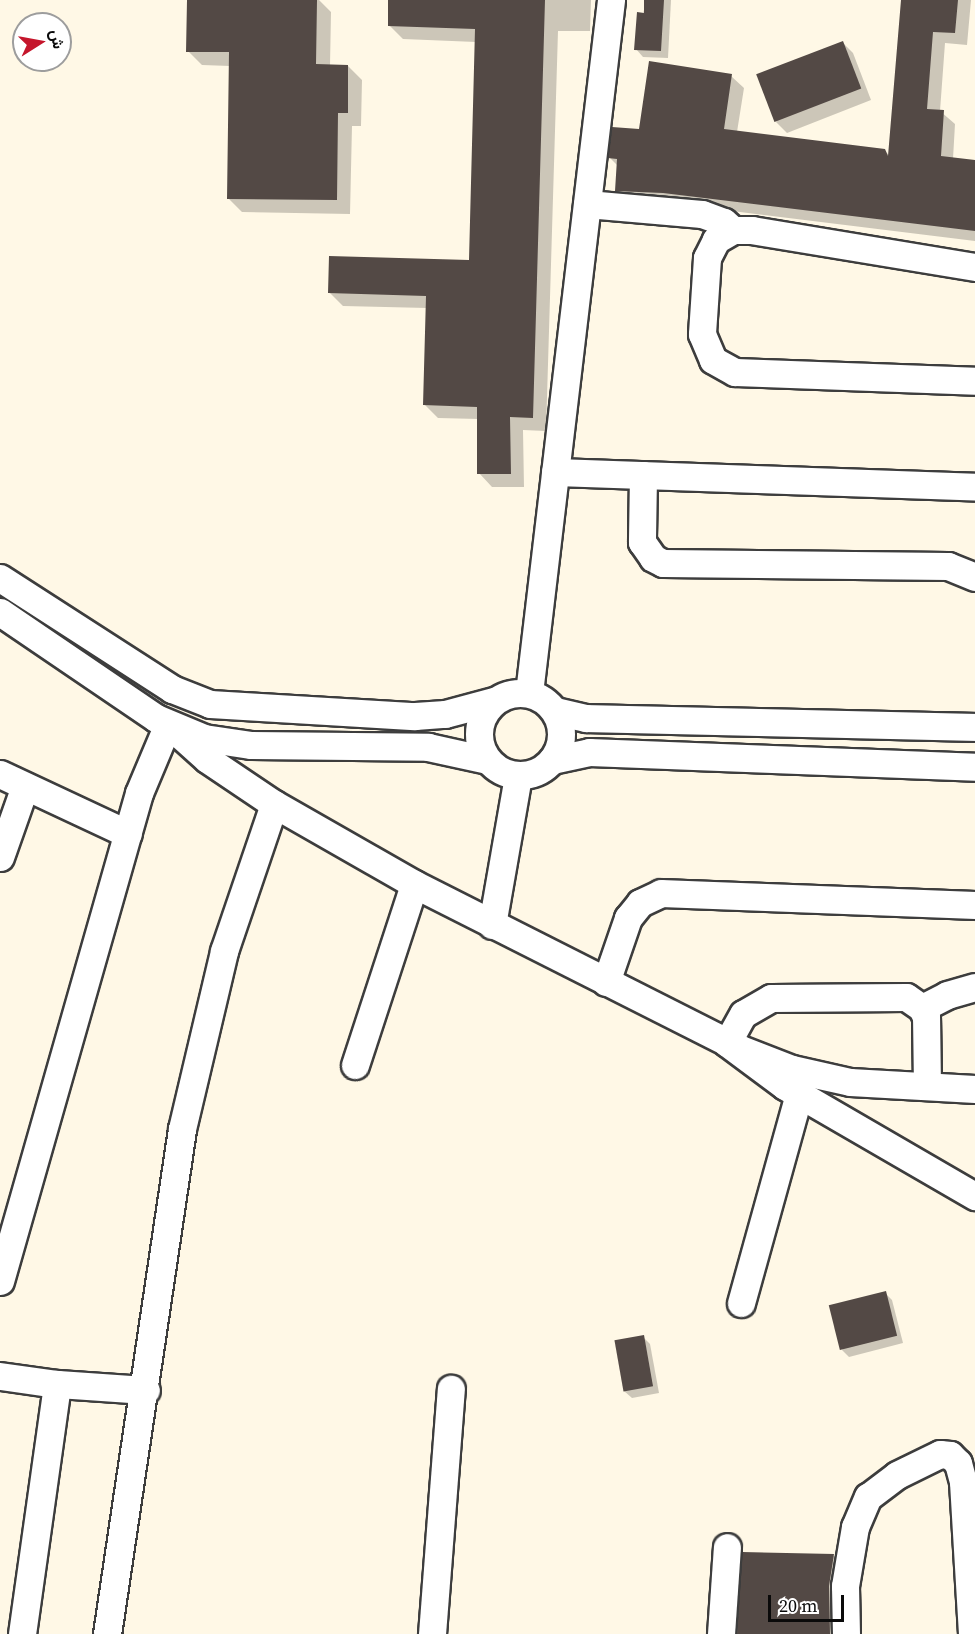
<!DOCTYPE html>
<html>
<head>
<meta charset="utf-8">
<style>
	body { margin:0 }
	#map { position:relative; width:975px; height:1634px; overflow:hidden; background:#fff8e6; font-family:"Source Serif 4",Vazirmatn,serif }
	div>[style] { position:absolute }
	.shadow>* { inset:0; background:#0003 }
	.building>* { inset:0; background:#534945; transform-origin:0 0 }
	.roads { filter:drop-shadow(2px 0 #3d3d3d) drop-shadow(-2px 0 #3d3d3d) drop-shadow(0 2px #3d3d3d) drop-shadow(0 -2px #3d3d3d) }
	.minor>* { height:27px; margin:-13.5px; padding:0 13.5px; transform-origin:13.5px; border-radius:13.5px; background:#fff }
	.minor>.ring { margin:-13.5px; padding:0; box-sizing:content-box; background:none; border:27px solid #fff; border-radius:50% }
	span { translate:-50% -50%; white-space:nowrap; text-align:center; line-height:1.15; -webkit-text-stroke:6px #fff; paint-order:stroke }
	.north { position:absolute; left:12px; top:12px; width:60px; height:60px; box-sizing:border-box; background:#fff; border:2px solid #9d9d9d; border-radius:50%; rotate:79deg; font-size:16px; font-weight:700; line-height:24px; text-align:center; color:#0a0a0a }
	.north::after { content:''; display:block; margin:auto; width:21px; height:27px; background:#c5162c; clip-path:polygon(50% 0,100% 100%,50% 72%,0 100%) }
	.scale { position:absolute; left:768px; top:1595px; width:76px; height:27px; box-sizing:border-box; border:3px solid #0a0a0a; border-top:0; padding-left:8px; font-size:18px; line-height:21px; white-space:nowrap; color:#0a0a0a; -webkit-text-stroke:4px #fff; paint-order:stroke }
</style>
</head>
<body>
<div id="map">
	<div class="shadow">
		<div style="clip-path:polygon(188px 0,319px 0,331px 12px,330px 66px,348px 66px,362px 80px,361px 126px,352px 126px,350px 214px,242px 212px,228px 198px,230px 66px,202px 65px,188px 51px)"></div>
		<div style="clip-path:polygon(390px 0,591px 0,590px 31px,558px 31px,546px 431px,523px 430px,524px 487px,492px 487px,479px 473px,478px 419px,438px 418px,424px 404px,427px 308px,343px 306px,329px 292px,470px 261px,476px 42px,403px 39px,389px 25px)"></div>
		<div style="clip-path:polygon(646px 0,671px 0,668px 58px,643px 57px,636px 49px)"></div>
		<div style="clip-path:polygon(903px 0,971px 0,967px 45px,945px 43px,940px 111px,955px 124px,953px 159px,975px 162px,975px 241px,676px 204px,629px 202px,616px 190px,618px 166px,610px 158px,640px 131px,731px 76px,744px 88px,737px 132px,884px 150px,889px 155px)"></div>
		<div style="clip-path:polygon(842px 42px,853px 53px,871px 100px,787px 133px,776px 122px)"></div>
		<div style="clip-path:polygon(885px 1293px,892px 1300px,903px 1343px,849px 1357px,842px 1350px)"></div>
		<div style="clip-path:polygon(643px 1337px,650px 1344px,659px 1393px,632px 1398px,624px 1391px)"></div>
		<div style="clip-path:polygon(744px 1553px,834px 1556px,848px 1570px,845px 1634px,740px 1634px)"></div>
	</div>
	<div class="building">
		<div style="clip-path:polygon(187px 0,317px 0,316px 64px,348px 65px,348px 113px,338px 113px,337px 200px,227px 199px,229px 52px,186px 52px)"></div>
		<div style="clip-path:polygon(388px 0,545px 0,533px 418px,510px 417px,511px 474px,477px 474px,477px 407px,423px 405px,426px 296px,328px 293px,329px 256px,469px 260px,475px 29px,388px 26px)"></div>
		<div style="clip-path:polygon(644px 0,664px 0,661px 51px,634px 50px,637px 12px,644px 13px)"></div>
		<div style="clip-path:polygon(901px 0,958px 0,955px 33px,933px 32px,927px 109px,944px 110px,941px 156px,975px 160px,975px 231px,663px 193px,615px 191px,617px 159px,608px 158px,612px 127px,639px 129px,649px 61px,732px 74px,724px 129px,885px 149px,888px 156px)"></div>
		<div style="left:843px;top:41px;width:51px;height:93px;rotate:69deg"></div>
		<div style="left:886px;top:1291px;width:46px;height:59px;rotate:76deg"></div>
		<div style="left:644px;top:1335px;width:52px;height:30px;rotate:80deg"></div>
		<div style="clip-path:polygon(742px 1552px,834px 1554px,829px 1586px,830px 1634px,737px 1634px)"></div>
	</div>
	<div class="roads">
		<div class="minor">
			<div style="left:587px;top:204px;width:115px;rotate:5deg"></div>
			<div style="left:702px;top:214px;width:23px;rotate:20deg"></div>
			<div style="left:724px;top:222px;width:12px;rotate:42deg"></div>
			<div style="left:975px;top:267px;width:226px;rotate:-170.6deg"></div>
			<div style="left:752px;top:230px;width:19px;rotate:180deg"></div>
			<div style="left:733px;top:230px;width:20px;rotate:150deg"></div>
			<div style="left:716px;top:240px;width:20px;rotate:117deg"></div>
			<div style="left:707px;top:258px;width:76px;rotate:93.8deg"></div>
			<div style="left:702px;top:334px;width:28px;rotate:67deg"></div>
			<div style="left:713px;top:360px;width:25px;rotate:29deg"></div>
			<div style="left:735px;top:372px;width:240px;rotate:2.1deg"></div>
			<div style="left:555px;top:472px;width:420px;rotate:2deg"></div>
			<div style="left:643px;top:475px;width:67px;rotate:90.9deg"></div>
			<div style="left:642px;top:542px;width:19px;rotate:55deg"></div>
			<div style="left:653px;top:558px;width:11px;rotate:27deg"></div>
			<div style="left:663px;top:563px;width:285px;rotate:0.6deg"></div>
			<div style="left:948px;top:566px;width:29px;rotate:22deg"></div>
			<div style="left:0;top:578px;width:205px;rotate:32.8deg"></div>
			<div style="left:172px;top:689px;width:41px;rotate:21.5deg"></div>
			<div style="left:210px;top:704px;width:205px;rotate:3.4deg"></div>
			<div style="left:415px;top:716px;width:30px;rotate:-4deg"></div>
			<div style="left:445px;top:714px;width:51px;rotate:-14.9deg"></div>
			<div style="left:0;top:612px;width:189px;rotate:34.2deg"></div>
			<div style="left:156px;top:718px;width:52px;rotate:22.6deg"></div>
			<div style="left:204px;top:738px;width:48px;rotate:8.5deg"></div>
			<div style="left:251px;top:745px;width:177px;rotate:0.6deg"></div>
			<div style="left:428px;top:747px;width:60px;rotate:12.4deg"></div>
			<div class="ring" style="left:479px;top:693px;width:55px;height:55px"></div>
			<div style="left:529px;top:693px;width:698px;rotate:-83.25deg"></div>
			<div style="left:555px;top:711px;width:32px;rotate:13deg"></div>
			<div style="left:586px;top:718px;width:389px;rotate:1.3deg"></div>
			<div style="left:552px;top:760px;width:38px;rotate:-12deg"></div>
			<div style="left:589px;top:752px;width:386px;rotate:2.2deg"></div>
			<div style="left:0;top:774px;width:141px;rotate:25.1deg"></div>
			<div style="left:0;top:857px;width:75px;rotate:-70.6deg"></div>
			<div style="left:492px;top:925px;width:151px;rotate:-80.1deg"></div>
			<div style="left:606px;top:982px;width:68px;rotate:-71deg"></div>
			<div style="left:628px;top:918px;width:19px;rotate:-51deg"></div>
			<div style="left:640px;top:903px;width:23px;rotate:-25deg"></div>
			<div style="left:661px;top:893px;width:314px;rotate:2.2deg"></div>
			<div style="left:922px;top:1008px;width:28px;rotate:-27deg"></div>
			<div style="left:947px;top:995px;width:29px;rotate:-16deg"></div>
			<div style="left:355px;top:1065px;width:190px;rotate:-71.9deg"></div>
			<div style="left:927px;top:1086px;width:69px;rotate:-90.8deg"></div>
			<div style="left:926px;top:1017px;width:10px;rotate:-114deg"></div>
			<div style="left:922px;top:1008px;width:19px;rotate:-145deg"></div>
			<div style="left:906px;top:997px;width:135px;rotate:179.6deg"></div>
			<div style="left:771px;top:998px;width:32px;rotate:150deg"></div>
			<div style="left:743px;top:1014px;width:33px;rotate:119deg"></div>
			<div style="left:727px;top:1043px;width:72px;rotate:36.6deg"></div>
			<div style="left:785px;top:1086px;width:220px;rotate:30.1deg"></div>
			<div style="left:0;top:1281px;width:507px;rotate:-74.1deg"></div>
			<div style="left:139px;top:793px;width:75px;rotate:-67.2deg"></div>
			<div style="left:168px;top:724px;width:52px;rotate:41.9deg"></div>
			<div style="left:207px;top:759px;width:81px;rotate:33.9deg"></div>
			<div style="left:274px;top:804px;width:161px;rotate:29.7deg"></div>
			<div style="left:414px;top:884px;width:363px;rotate:26.8deg"></div>
			<div style="left:738px;top:1048px;width:58px;rotate:21.3deg"></div>
			<div style="left:792px;top:1069px;width:59px;rotate:12.6deg"></div>
			<div style="left:850px;top:1082px;width:125px;rotate:3.2deg"></div>
			<div style="left:741px;top:1303px;width:231px;rotate:-74.5deg"></div>
			<div style="left:0;top:1376px;width:58px;rotate:8deg"></div>
			<div style="left:22px;top:1634px;width:252px;rotate:-82deg"></div>
			<div style="left:57px;top:1384px;width:89px;rotate:3.9deg"></div>
			<div style="left:107px;top:1634px;width:511px;rotate:-81.55deg"></div>
			<div style="left:182px;top:1129px;width:183px;rotate:-76.7deg"></div>
			<div style="left:224px;top:951px;width:155px;rotate:-71.2deg"></div>
			<div style="left:432px;top:1634px;width:246px;rotate:-85.6deg"></div>
			<div style="left:721px;top:1634px;width:87px;rotate:-86.1deg"></div>
			<div style="left:846px;top:1634px;width:48px;rotate:-91.2deg"></div>
			<div style="left:845px;top:1586px;width:60px;rotate:-80.4deg"></div>
			<div style="left:855px;top:1527px;width:33px;rotate:-67deg"></div>
			<div style="left:868px;top:1497px;width:36px;rotate:-37deg"></div>
			<div style="left:897px;top:1475px;width:48px;rotate:-26deg"></div>
			<div style="left:940px;top:1454px;width:10px;rotate:6deg"></div>
			<div style="left:950px;top:1455px;width:11px;rotate:45deg"></div>
			<div style="left:958px;top:1463px;width:20px;rotate:75deg"></div>
			<div style="left:963px;top:1482px;width:152px;rotate:86.6deg"></div>
		</div>
	</div>
	<div class="north">ش</div>
	<div class="scale">20 m</div>
</div>
</body>
</html>
